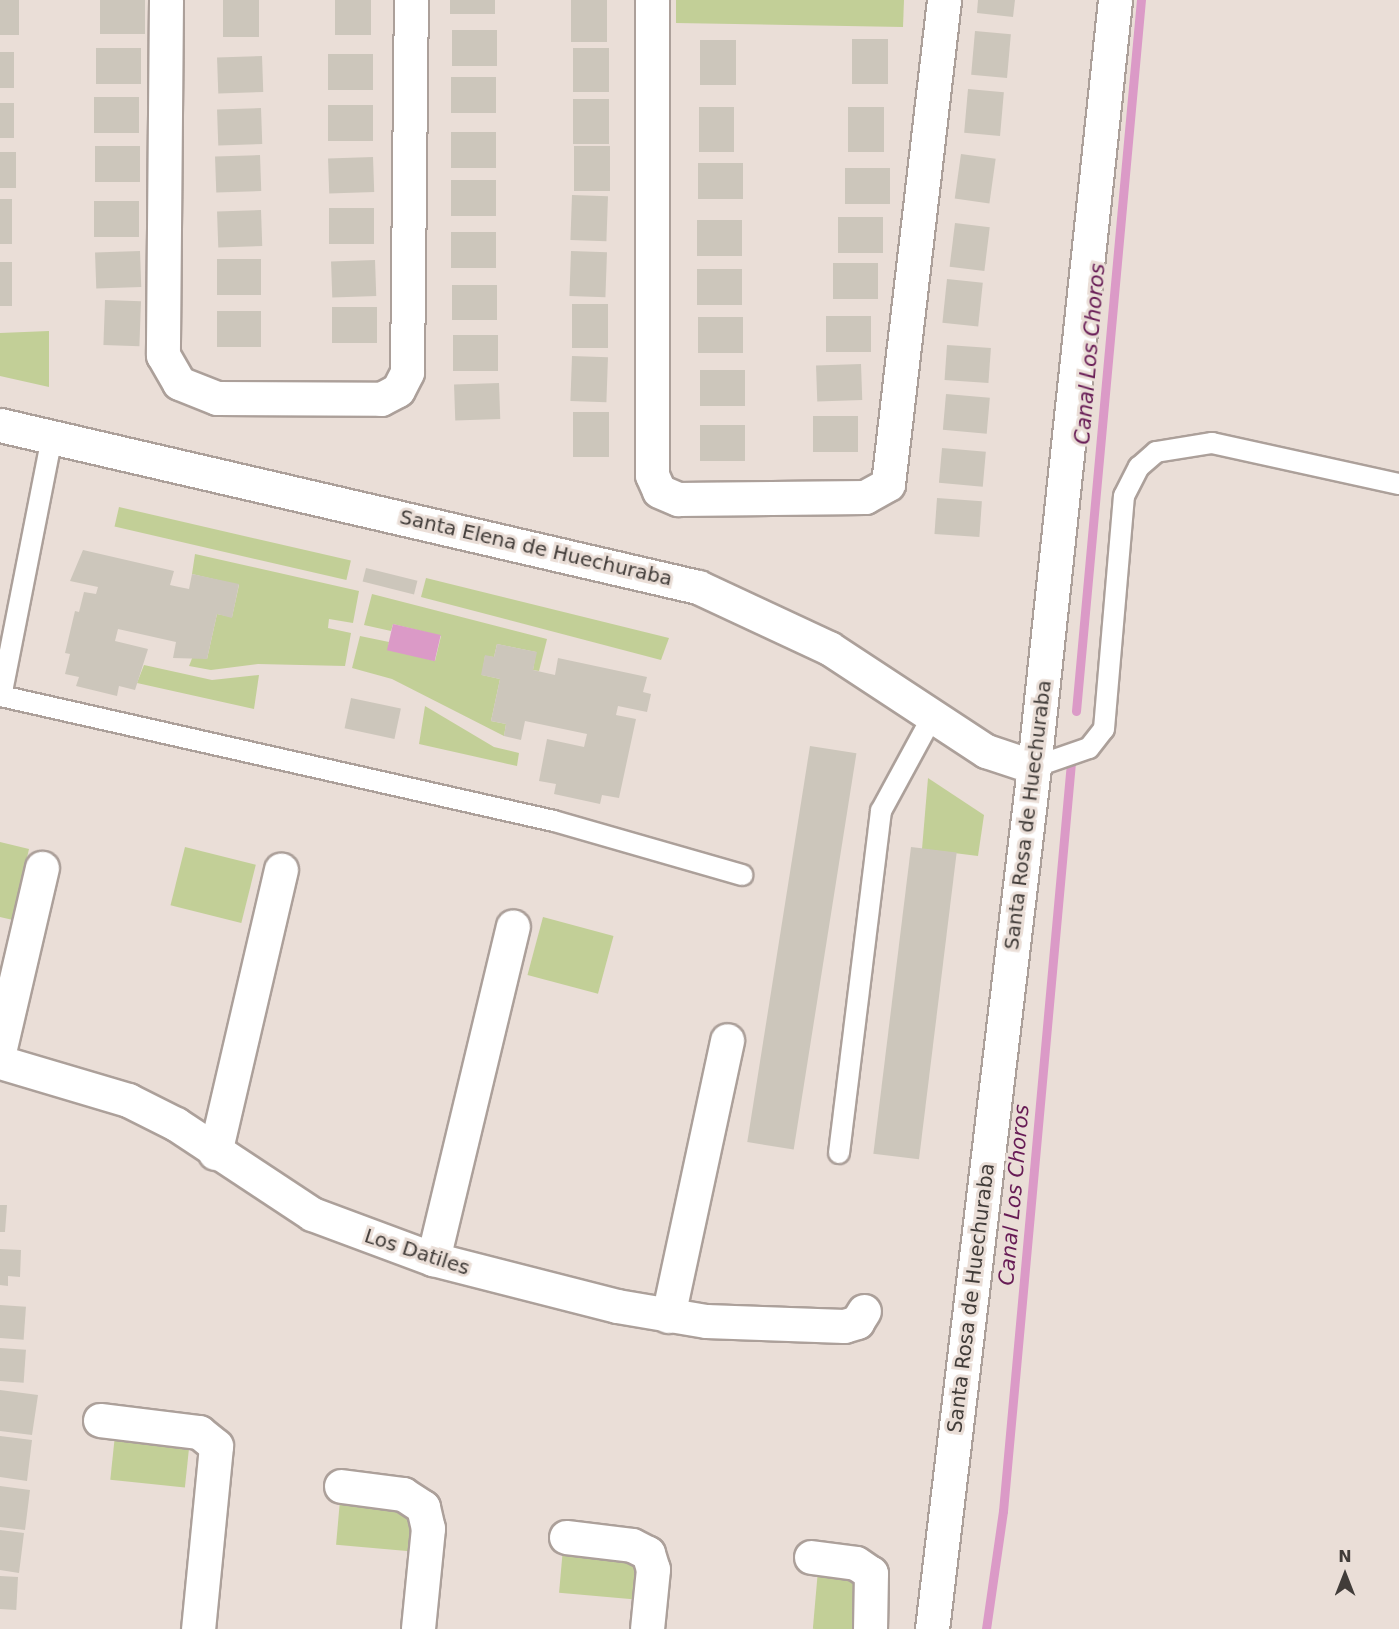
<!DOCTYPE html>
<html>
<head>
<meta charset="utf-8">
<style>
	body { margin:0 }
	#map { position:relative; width:1399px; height:1629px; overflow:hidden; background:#eaded7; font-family:"DejaVu Sans",sans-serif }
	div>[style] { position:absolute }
	.green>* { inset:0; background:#c2cf97; transform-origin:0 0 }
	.water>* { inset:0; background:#db9ac7; transform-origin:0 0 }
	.stream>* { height:9px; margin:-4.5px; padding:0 4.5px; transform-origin:4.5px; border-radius:4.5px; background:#db9ac7 }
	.building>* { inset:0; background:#ccc6bb; transform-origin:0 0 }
	.roads { filter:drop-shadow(2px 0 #aca09a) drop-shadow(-2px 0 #aca09a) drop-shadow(0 2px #aca09a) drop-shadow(0 -2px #aca09a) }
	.service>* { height:20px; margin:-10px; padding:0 10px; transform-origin:10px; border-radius:10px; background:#fff }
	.minor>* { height:33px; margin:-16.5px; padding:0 16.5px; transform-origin:16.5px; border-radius:16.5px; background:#fff }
	.tertiary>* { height:33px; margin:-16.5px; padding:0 16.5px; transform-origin:16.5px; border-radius:16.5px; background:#fff }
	span { translate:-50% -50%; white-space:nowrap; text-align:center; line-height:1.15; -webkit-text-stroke:6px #eaded7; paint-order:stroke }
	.street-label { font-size:20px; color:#413c39 }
	.water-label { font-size:21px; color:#671b55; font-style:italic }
	.north { position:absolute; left:1315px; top:1545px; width:60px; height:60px; -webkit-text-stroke:4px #eaded7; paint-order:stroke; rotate:0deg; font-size:16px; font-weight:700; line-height:24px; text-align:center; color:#413c39 }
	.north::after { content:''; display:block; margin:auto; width:21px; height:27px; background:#413c39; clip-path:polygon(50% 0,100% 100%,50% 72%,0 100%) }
</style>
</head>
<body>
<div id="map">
	<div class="green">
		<div style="clip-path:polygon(676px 0,904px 0,903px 27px,676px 23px)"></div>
		<div style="clip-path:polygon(49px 331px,49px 387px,0 376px,0 333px)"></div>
		<div style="left:119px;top:507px;width:238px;height:20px;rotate:13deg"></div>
		<div style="clip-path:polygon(195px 554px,359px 591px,353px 623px,329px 619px,328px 628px,351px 633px,345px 666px,258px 664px,211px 670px,189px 666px,193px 656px,207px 659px,217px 614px,232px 617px,239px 585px,192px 574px)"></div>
		<div style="clip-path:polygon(426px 578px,669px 638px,661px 660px,421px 597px)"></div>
		<div style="clip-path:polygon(372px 594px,547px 639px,539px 671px,533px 670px,536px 652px,497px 644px,494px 657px,485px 656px,482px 675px,500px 679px,491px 721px,506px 724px,504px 736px,392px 679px,352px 668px,360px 636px,389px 642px,388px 649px,435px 661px,441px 636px,393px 624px,391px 631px,364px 625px)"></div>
		<div style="clip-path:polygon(144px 665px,212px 680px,259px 675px,254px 709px,137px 683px)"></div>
		<div style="clip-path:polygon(425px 706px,494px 747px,519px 753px,517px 766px,419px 744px)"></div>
		<div style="clip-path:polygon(928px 778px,984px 815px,978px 856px,922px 849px)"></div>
		<div style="clip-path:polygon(0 842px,29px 849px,13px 920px,0 917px)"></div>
		<div style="left:185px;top:847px;width:73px;height:60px;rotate:14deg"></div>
		<div style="left:543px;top:917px;width:73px;height:60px;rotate:15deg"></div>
		<div style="left:115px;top:1435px;width:75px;height:45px;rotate:6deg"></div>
		<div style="left:340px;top:1500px;width:74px;height:45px;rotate:5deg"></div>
		<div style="left:563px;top:1548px;width:74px;height:45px;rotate:5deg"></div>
		<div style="left:818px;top:1570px;width:45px;height:59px;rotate:5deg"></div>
	</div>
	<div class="water">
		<div style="left:393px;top:624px;width:49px;height:27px;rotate:13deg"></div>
	</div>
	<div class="stream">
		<div style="left:1076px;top:711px;width:714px;rotate:-84.78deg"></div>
		<div style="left:986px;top:1629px;width:119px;rotate:-81.8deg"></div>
		<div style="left:1003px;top:1511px;width:751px;rotate:-84.81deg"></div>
	</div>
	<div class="building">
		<div style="left:0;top:0;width:19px;height:35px"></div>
		<div style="left:100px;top:0;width:45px;height:34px"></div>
		<div style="left:223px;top:0;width:36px;height:37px"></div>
		<div style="left:335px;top:0;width:36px;height:35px"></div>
		<div style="left:450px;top:0;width:45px;height:14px"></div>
		<div style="left:571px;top:0;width:36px;height:42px"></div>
		<div style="clip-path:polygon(978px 0,1015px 0,1013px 17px,977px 13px)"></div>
		<div style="left:497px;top:30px;width:36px;height:45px;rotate:90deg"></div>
		<div style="left:975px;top:31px;width:36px;height:44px;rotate:5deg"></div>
		<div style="left:852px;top:39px;width:36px;height:45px"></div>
		<div style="left:700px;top:40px;width:36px;height:45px"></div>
		<div style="left:96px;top:48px;width:45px;height:36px"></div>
		<div style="left:573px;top:48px;width:36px;height:44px"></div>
		<div style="left:0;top:52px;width:14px;height:36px"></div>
		<div style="left:328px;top:54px;width:45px;height:36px"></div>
		<div style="left:262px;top:56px;width:36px;height:45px;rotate:88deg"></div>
		<div style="left:496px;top:77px;width:36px;height:45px;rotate:90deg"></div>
		<div style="left:968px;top:89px;width:36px;height:44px;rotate:5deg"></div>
		<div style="left:94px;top:97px;width:45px;height:36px"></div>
		<div style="left:573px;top:99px;width:36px;height:45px"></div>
		<div style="left:0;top:103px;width:14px;height:35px"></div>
		<div style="left:328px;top:105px;width:45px;height:36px"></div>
		<div style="left:699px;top:107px;width:35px;height:45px"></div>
		<div style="left:848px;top:107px;width:36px;height:45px"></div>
		<div style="left:261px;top:108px;width:36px;height:44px;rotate:88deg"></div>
		<div style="left:496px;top:132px;width:36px;height:45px;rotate:90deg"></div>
		<div style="left:95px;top:146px;width:45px;height:36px"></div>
		<div style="left:574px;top:146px;width:36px;height:45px"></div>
		<div style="left:0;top:152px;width:16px;height:36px"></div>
		<div style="left:961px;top:154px;width:35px;height:45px;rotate:8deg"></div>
		<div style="left:260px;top:155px;width:36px;height:45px;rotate:88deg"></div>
		<div style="left:373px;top:157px;width:35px;height:45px;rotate:88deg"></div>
		<div style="left:698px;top:163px;width:45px;height:36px"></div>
		<div style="left:845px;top:168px;width:45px;height:36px"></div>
		<div style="left:496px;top:180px;width:36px;height:45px;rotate:90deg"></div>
		<div style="left:572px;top:195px;width:36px;height:45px;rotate:2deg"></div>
		<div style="left:0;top:199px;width:12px;height:45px"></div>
		<div style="left:94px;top:201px;width:45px;height:36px"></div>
		<div style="left:329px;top:208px;width:45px;height:36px"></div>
		<div style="left:261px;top:210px;width:36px;height:44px;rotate:88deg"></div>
		<div style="left:883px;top:217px;width:36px;height:45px;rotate:90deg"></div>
		<div style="left:742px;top:220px;width:36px;height:45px;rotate:90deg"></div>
		<div style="left:955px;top:223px;width:35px;height:44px;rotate:7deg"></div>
		<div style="left:451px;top:232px;width:45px;height:36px"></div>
		<div style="left:140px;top:251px;width:36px;height:45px;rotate:88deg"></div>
		<div style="left:571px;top:251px;width:36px;height:45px;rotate:2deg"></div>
		<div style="left:217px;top:259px;width:44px;height:36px"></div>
		<div style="left:375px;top:260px;width:36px;height:44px;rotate:88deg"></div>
		<div style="left:0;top:262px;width:12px;height:44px"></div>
		<div style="left:878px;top:263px;width:36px;height:45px;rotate:90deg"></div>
		<div style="left:742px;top:269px;width:36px;height:45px;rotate:90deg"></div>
		<div style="left:947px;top:279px;width:36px;height:44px;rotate:6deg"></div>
		<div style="left:497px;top:285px;width:35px;height:45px;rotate:90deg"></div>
		<div style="left:105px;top:300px;width:36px;height:45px;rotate:2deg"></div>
		<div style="left:572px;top:304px;width:36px;height:44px"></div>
		<div style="left:377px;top:307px;width:36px;height:45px;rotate:90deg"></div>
		<div style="left:217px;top:311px;width:44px;height:36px"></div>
		<div style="left:826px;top:316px;width:45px;height:36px"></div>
		<div style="left:698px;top:317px;width:45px;height:36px"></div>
		<div style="left:453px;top:335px;width:45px;height:36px"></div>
		<div style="left:947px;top:345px;width:44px;height:35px;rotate:4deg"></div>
		<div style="left:572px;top:356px;width:36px;height:45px;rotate:2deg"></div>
		<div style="left:861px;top:364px;width:36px;height:45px;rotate:88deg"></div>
		<div style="left:745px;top:370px;width:36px;height:45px;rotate:90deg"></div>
		<div style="left:499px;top:383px;width:36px;height:45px;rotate:88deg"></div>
		<div style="left:946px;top:394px;width:44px;height:36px;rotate:5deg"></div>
		<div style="left:573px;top:412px;width:36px;height:45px"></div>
		<div style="left:858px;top:416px;width:36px;height:45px;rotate:90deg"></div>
		<div style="left:700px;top:425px;width:45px;height:36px"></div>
		<div style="left:942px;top:448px;width:44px;height:35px;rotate:5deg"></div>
		<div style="left:937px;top:498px;width:45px;height:36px;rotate:4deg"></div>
		<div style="clip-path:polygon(83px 550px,174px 571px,170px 585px,179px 587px,189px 589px,192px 574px,239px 584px,232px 618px,217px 614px,207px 659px,173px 658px,176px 642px,118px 629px,115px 641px,148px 649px,135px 690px,119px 686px,117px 696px,76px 686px,79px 677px,65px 674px,70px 654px,65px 653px,75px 611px,79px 612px,84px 592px,96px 594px,98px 587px,70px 581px)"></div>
		<div style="left:366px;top:568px;width:53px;height:14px;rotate:14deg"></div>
		<div style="clip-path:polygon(497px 644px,537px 652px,533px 670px,555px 675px,558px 658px,647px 677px,643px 692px,651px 694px,647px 712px,618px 706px,616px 715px,636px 719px,619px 798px,602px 795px,600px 804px,554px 794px,556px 784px,539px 781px,547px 739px,584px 747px,587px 734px,525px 721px,521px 740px,504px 736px,506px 724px,491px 721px,500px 679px,481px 675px,485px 655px,494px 657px)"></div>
		<div style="left:351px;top:698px;width:51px;height:31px;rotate:12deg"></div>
		<div style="left:810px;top:746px;width:47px;height:401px;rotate:9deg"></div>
		<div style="left:911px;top:847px;width:46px;height:309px;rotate:7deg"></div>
		<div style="clip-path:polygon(0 1205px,7px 1205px,5px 1232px,0 1232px)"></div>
		<div style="clip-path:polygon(0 1249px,21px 1250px,20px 1277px,8px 1276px,8px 1286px,0 1285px)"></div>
		<div style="left:0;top:1305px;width:26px;height:33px;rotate:4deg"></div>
		<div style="left:0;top:1348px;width:26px;height:33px;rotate:4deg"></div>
		<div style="clip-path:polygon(0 1390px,38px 1395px,32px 1435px,0 1431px)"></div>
		<div style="clip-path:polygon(0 1436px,32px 1440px,27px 1481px,0 1477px)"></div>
		<div style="clip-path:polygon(0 1486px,30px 1490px,25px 1530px,0 1527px)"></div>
		<div style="clip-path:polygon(0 1530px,24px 1533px,19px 1573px,0 1570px)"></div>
		<div style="left:0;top:1576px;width:18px;height:33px;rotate:3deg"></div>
	</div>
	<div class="roads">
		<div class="service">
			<div style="left:52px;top:437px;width:264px;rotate:101.1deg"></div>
			<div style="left:1px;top:696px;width:567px;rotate:12.74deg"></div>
			<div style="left:554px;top:821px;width:196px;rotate:16deg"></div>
			<div style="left:1034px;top:767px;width:58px;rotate:-19.1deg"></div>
			<div style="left:1089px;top:748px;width:24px;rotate:-52deg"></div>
			<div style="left:1104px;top:729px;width:234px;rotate:-85.1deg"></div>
			<div style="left:1124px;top:496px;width:33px;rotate:-63deg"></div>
			<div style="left:1139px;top:467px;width:23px;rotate:-41deg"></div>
			<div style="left:1156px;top:452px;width:57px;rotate:-9.1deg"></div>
			<div style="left:1212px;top:443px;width:191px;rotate:12.4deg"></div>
			<div style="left:839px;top:1153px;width:345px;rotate:-83deg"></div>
			<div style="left:881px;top:811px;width:107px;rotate:-61.5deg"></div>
		</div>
		<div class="minor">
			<div style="left:166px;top:0;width:355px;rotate:90.5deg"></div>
			<div style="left:163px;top:355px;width:32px;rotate:60deg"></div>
			<div style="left:179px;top:383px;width:41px;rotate:21.5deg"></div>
			<div style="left:217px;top:398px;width:164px;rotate:0.3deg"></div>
			<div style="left:381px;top:399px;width:19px;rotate:-28deg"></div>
			<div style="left:398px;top:390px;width:20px;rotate:-63deg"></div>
			<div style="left:407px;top:372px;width:372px;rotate:-89.4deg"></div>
			<div style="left:652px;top:0;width:475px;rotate:90deg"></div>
			<div style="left:652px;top:475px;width:17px;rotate:66deg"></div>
			<div style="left:659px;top:491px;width:21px;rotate:23deg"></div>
			<div style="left:678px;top:499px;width:187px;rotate:-0.6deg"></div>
			<div style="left:865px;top:497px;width:26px;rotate:-29deg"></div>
			<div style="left:888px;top:484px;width:487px;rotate:-83.4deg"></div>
			<div style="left:0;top:425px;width:717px;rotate:13.07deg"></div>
			<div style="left:698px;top:587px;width:145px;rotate:25deg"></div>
			<div style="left:829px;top:648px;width:188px;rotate:33.3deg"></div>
			<div style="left:986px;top:751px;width:51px;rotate:18.4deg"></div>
			<div style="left:0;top:1048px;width:185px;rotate:-76.9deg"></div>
			<div style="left:0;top:1062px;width:134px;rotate:16.5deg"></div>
			<div style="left:128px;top:1100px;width:54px;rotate:26.6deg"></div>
			<div style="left:176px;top:1124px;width:163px;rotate:33.5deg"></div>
			<div style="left:312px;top:1214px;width:129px;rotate:20.4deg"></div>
			<div style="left:433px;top:1259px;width:190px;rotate:14.3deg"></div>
			<div style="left:617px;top:1306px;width:90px;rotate:9.6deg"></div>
			<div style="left:706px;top:1321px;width:138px;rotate:2.1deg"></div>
			<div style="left:844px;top:1326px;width:14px;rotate:-17deg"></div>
			<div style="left:857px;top:1322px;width:13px;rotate:-58deg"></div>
			<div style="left:215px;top:1153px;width:291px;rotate:-76.9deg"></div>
			<div style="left:433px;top:1259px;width:342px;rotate:-76.5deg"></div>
			<div style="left:668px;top:1316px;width:282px;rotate:-77.9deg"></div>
			<div style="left:100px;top:1420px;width:100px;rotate:6.9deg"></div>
			<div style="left:199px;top:1432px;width:22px;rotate:39deg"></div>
			<div style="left:216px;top:1446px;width:184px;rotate:95.6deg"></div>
			<div style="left:341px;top:1486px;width:63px;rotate:7.4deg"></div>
			<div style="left:403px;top:1494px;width:24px;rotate:33deg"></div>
			<div style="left:423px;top:1507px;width:22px;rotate:77deg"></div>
			<div style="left:428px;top:1528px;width:101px;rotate:95.7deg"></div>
			<div style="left:566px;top:1537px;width:66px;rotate:6.9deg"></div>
			<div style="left:632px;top:1545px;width:18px;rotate:27deg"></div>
			<div style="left:648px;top:1553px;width:17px;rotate:73deg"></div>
			<div style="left:653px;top:1569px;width:60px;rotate:95.7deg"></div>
			<div style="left:811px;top:1557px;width:45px;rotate:7.6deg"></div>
			<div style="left:856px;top:1563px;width:18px;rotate:34deg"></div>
			<div style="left:871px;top:1573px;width:56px;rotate:91deg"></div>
		</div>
		<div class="tertiary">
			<div style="left:932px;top:1629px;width:868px;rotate:-83.25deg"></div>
			<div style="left:1034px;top:767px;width:771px;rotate:-83.97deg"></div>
		</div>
	</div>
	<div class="street-label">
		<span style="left:536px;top:548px;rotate:13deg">Santa Elena de Huechuraba</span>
		<span style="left:1028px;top:815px;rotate:-83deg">Santa Rosa de Huechuraba</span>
		<span style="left:417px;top:1252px;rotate:18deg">Los Datiles</span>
		<span style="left:971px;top:1298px;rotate:-83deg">Santa Rosa de Huechuraba</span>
	</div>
	<div class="water-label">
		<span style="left:1090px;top:354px;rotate:-85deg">Canal Los Choros</span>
		<span style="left:1014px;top:1195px;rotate:-85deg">Canal Los Choros</span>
	</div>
	<div class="north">N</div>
</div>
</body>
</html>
